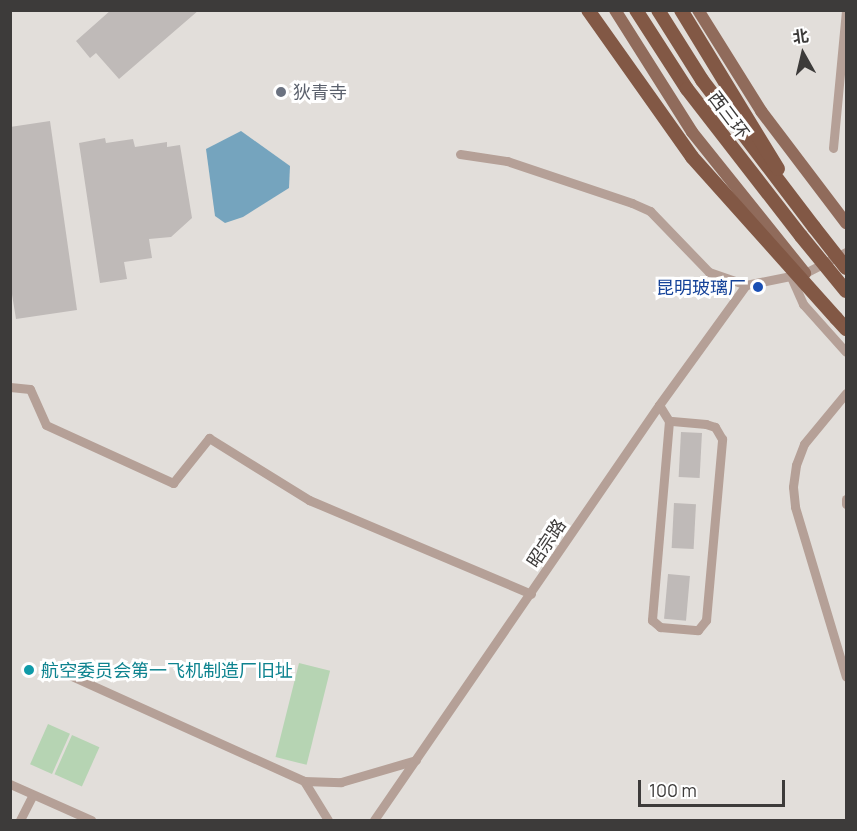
<!DOCTYPE html>
<html>
<head>
<meta charset="utf-8">
<style>
	body { margin:0 }
	#map { position:relative; width:857px; height:831px; overflow:hidden; background:#e2deda; font-family:Manrope,"Noto Sans SC",sans-serif }
	div>[style] { position:absolute }
	.green>* { inset:0; background:#b6d4b3; transform-origin:0 0 }
	.water>* { inset:0; background:#75a4be }
	.building>* { inset:0; background:#bfbab8; transform-origin:0 0 }
	.minor>* { height:9px; margin:-4.5px; padding:0 4.5px; transform-origin:4.5px; border-radius:4.5px; background:#b5a097 }
	.major>* { height:12px; margin:-6px; padding:0 6px; transform-origin:6px; border-radius:6px; background:#906b5b }
	.highway>* { height:14px; margin:-7px; padding:0 7px; transform-origin:7px; border-radius:7px; background:#825845 }
	.highway-bridge>* { height:14px; margin:-7px; padding:0 7px; transform-origin:7px; border-radius:7px; background:#825845 }
	.dots>* { width:16px; height:16px; translate:-50% -50%; box-sizing:border-box; border:3px solid #fff; border-radius:50% }
	span { translate:-50% -50%; white-space:nowrap; text-align:center; line-height:1.15; -webkit-text-stroke:6px #fff; paint-order:stroke }
	.worship-label { font-size:18px; color:#5b616d }
	.left { translate:0 -50%; text-align:left }
	.street-label { font-size:18px; color:#3d3b3a }
	.transit-label { font-size:18px; color:#164399 }
	.right { translate:-100% -50%; text-align:right }
	.culture-label { font-size:18px; color:#0d838f }
	.frame { position:absolute; inset:0; border:12px solid #3d3b3a; pointer-events:none }
	.north { position:absolute; left:773px; top:24px; width:60px; height:60px; -webkit-text-stroke:4px #fff; paint-order:stroke; rotate:352deg; font-size:16px; font-weight:700; line-height:24px; text-align:center; color:#3d3b3a }
	.north::after { content:''; display:block; margin:auto; width:21px; height:27px; background:#3d3b3a; clip-path:polygon(50% 0,100% 100%,50% 72%,0 100%) }
	.scale { position:absolute; left:638px; top:780px; width:147px; height:27px; box-sizing:border-box; border:3px solid #3d3b3a; border-top:0; padding-left:8px; font-size:18px; line-height:21px; white-space:nowrap; color:#3d3b3a; -webkit-text-stroke:4px #fff; paint-order:stroke }
</style>
</head>
<body>
<div id="map">
	<div class="green">
		<div style="left:299px;top:663px;width:32px;height:97px;rotate:14deg"></div>
		<div style="left:48px;top:724px;width:24px;height:44px;rotate:24deg"></div>
		<div style="left:72px;top:735px;width:30px;height:43px;rotate:24deg"></div>
	</div>
	<div class="water">
		<div style="clip-path:polygon(241px 131px,290px 166px,289px 188px,243px 217px,225px 223px,215px 216px,206px 149px)"></div>
	</div>
	<div class="building">
		<div style="clip-path:polygon(111px 10px,199px 10px,119px 79px,96px 53px,90px 58px,76px 41px)"></div>
		<div style="clip-path:polygon(50px 121px,77px 310px,16px 319px,10px 282px,10px 127px)"></div>
		<div style="clip-path:polygon(105px 138px,106px 143px,133px 139px,135px 147px,167px 142px,167px 147px,180px 145px,192px 218px,171px 237px,149px 239px,152px 258px,124px 262px,127px 279px,100px 283px,79px 143px)"></div>
		<div style="left:681px;top:432px;width:21px;height:45px;rotate:3deg"></div>
		<div style="left:674px;top:503px;width:22px;height:45px;rotate:3deg"></div>
		<div style="left:668px;top:574px;width:22px;height:45px;rotate:5deg"></div>
	</div>
	<div class="minor">
		<div style="left:833px;top:148px;width:139px;rotate:-84.6deg"></div>
		<div style="left:460px;top:154px;width:48px;rotate:8.5deg"></div>
		<div style="left:507px;top:161px;width:132px;rotate:18.6deg"></div>
		<div style="left:632px;top:203px;width:20px;rotate:24deg"></div>
		<div style="left:650px;top:211px;width:85px;rotate:46deg"></div>
		<div style="left:709px;top:272px;width:39px;rotate:19deg"></div>
		<div style="left:746px;top:285px;width:60px;rotate:-11.5deg"></div>
		<div style="left:805px;top:273px;width:46px;rotate:-27.1deg"></div>
		<div style="left:791px;top:277px;width:30px;rotate:66deg"></div>
		<div style="left:803px;top:304px;width:64px;rotate:48.1deg"></div>
		<div style="left:10px;top:387px;width:20px;rotate:6deg"></div>
		<div style="left:30px;top:389px;width:39px;rotate:66deg"></div>
		<div style="left:46px;top:425px;width:140px;rotate:24.5deg"></div>
		<div style="left:173px;top:483px;width:58px;rotate:-51.3deg"></div>
		<div style="left:209px;top:438px;width:118px;rotate:31.8deg"></div>
		<div style="left:309px;top:500px;width:241px;rotate:22.9deg"></div>
		<div style="left:846px;top:393px;width:66px;rotate:129.5deg"></div>
		<div style="left:804px;top:444px;width:22px;rotate:111deg"></div>
		<div style="left:796px;top:465px;width:22px;rotate:98deg"></div>
		<div style="left:793px;top:487px;width:20px;rotate:84deg"></div>
		<div style="left:795px;top:507px;width:177px;rotate:73.3deg"></div>
		<div style="left:659px;top:405px;width:19px;rotate:58deg"></div>
		<div style="left:669px;top:421px;width:200px;rotate:94.9deg"></div>
		<div style="left:652px;top:620px;width:11px;rotate:41deg"></div>
		<div style="left:660px;top:627px;width:38px;rotate:5deg"></div>
		<div style="left:698px;top:630px;width:13px;rotate:-51deg"></div>
		<div style="left:706px;top:620px;width:182px;rotate:-84.9deg"></div>
		<div style="left:722px;top:439px;width:14px;rotate:-120deg"></div>
		<div style="left:715px;top:427px;width:9px;rotate:-162deg"></div>
		<div style="left:706px;top:424px;width:37px;rotate:-175deg"></div>
		<div style="left:846px;top:499px;width:5px;rotate:90deg"></div>
		<div style="left:56px;top:669px;width:272px;rotate:24.3deg"></div>
		<div style="left:10px;top:784px;width:89px;rotate:24deg"></div>
		<div style="left:20px;top:820px;width:28px;rotate:-63deg"></div>
		<div style="left:328px;top:820px;width:46px;rotate:-121.6deg"></div>
		<div style="left:304px;top:781px;width:37px;rotate:2deg"></div>
		<div style="left:341px;top:782px;width:78px;rotate:-16.3deg"></div>
		<div style="left:374px;top:820px;width:503px;rotate:-55.52deg"></div>
		<div style="left:659px;top:405px;width:148px;rotate:-54.1deg"></div>
	</div>
	<div class="major">
		<div style="left:615px;top:10px;width:144px;rotate:57.7deg"></div>
		<div style="left:692px;top:132px;width:181px;rotate:51.3deg"></div>
		<div style="left:698px;top:10px;width:119px;rotate:58deg"></div>
		<div style="left:761px;top:111px;width:141px;rotate:52.8deg"></div>
	</div>
	<div class="highway">
		<div style="left:636px;top:10px;width:94px;rotate:57.2deg"></div>
		<div style="left:687px;top:89px;width:186px;rotate:52.2deg"></div>
		<div style="left:658px;top:10px;width:83px;rotate:57.8deg"></div>
		<div style="left:702px;top:80px;width:185px;rotate:52.7deg"></div>
		<div style="left:681px;top:10px;width:186px;rotate:58.6deg"></div>
		<div style="left:836px;top:318px;width:15px;rotate:48deg"></div>
	</div>
	<div class="highway-bridge">
		<div style="left:588px;top:10px;width:180px;rotate:54.7deg"></div>
		<div style="left:692px;top:157px;width:216px;rotate:48.2deg"></div>
		<div style="left:814px;top:227px;width:52px;rotate:52deg"></div>
		<div style="left:801px;top:236px;width:71px;rotate:50.7deg"></div>
	</div>
	<div class="dots">
		<div style="left:281px;top:92px;background:#6b7280"></div>
		<div style="left:758px;top:287px;background:#1a4fb4"></div>
		<div style="left:29px;top:670px;background:#0f9aa8"></div>
	</div>
	<div class="worship-label">
		<span class="left" style="left:293px;top:92px">狄青寺</span>
	</div>
	<div class="street-label">
		<span style="left:729px;top:115px;rotate:53deg">西三环</span>
		<span style="left:546px;top:543px;rotate:-56deg">昭宗路</span>
	</div>
	<div class="transit-label">
		<span class="right" style="left:746px;top:287px">昆明玻璃厂</span>
	</div>
	<div class="culture-label">
		<span class="left" style="left:41px;top:670px">航空委员会第一飞机制造厂旧址</span>
	</div>
	<div class="frame"></div>
	<div class="north">北</div>
	<div class="scale">100 m</div>
</div>
</body>
</html>
